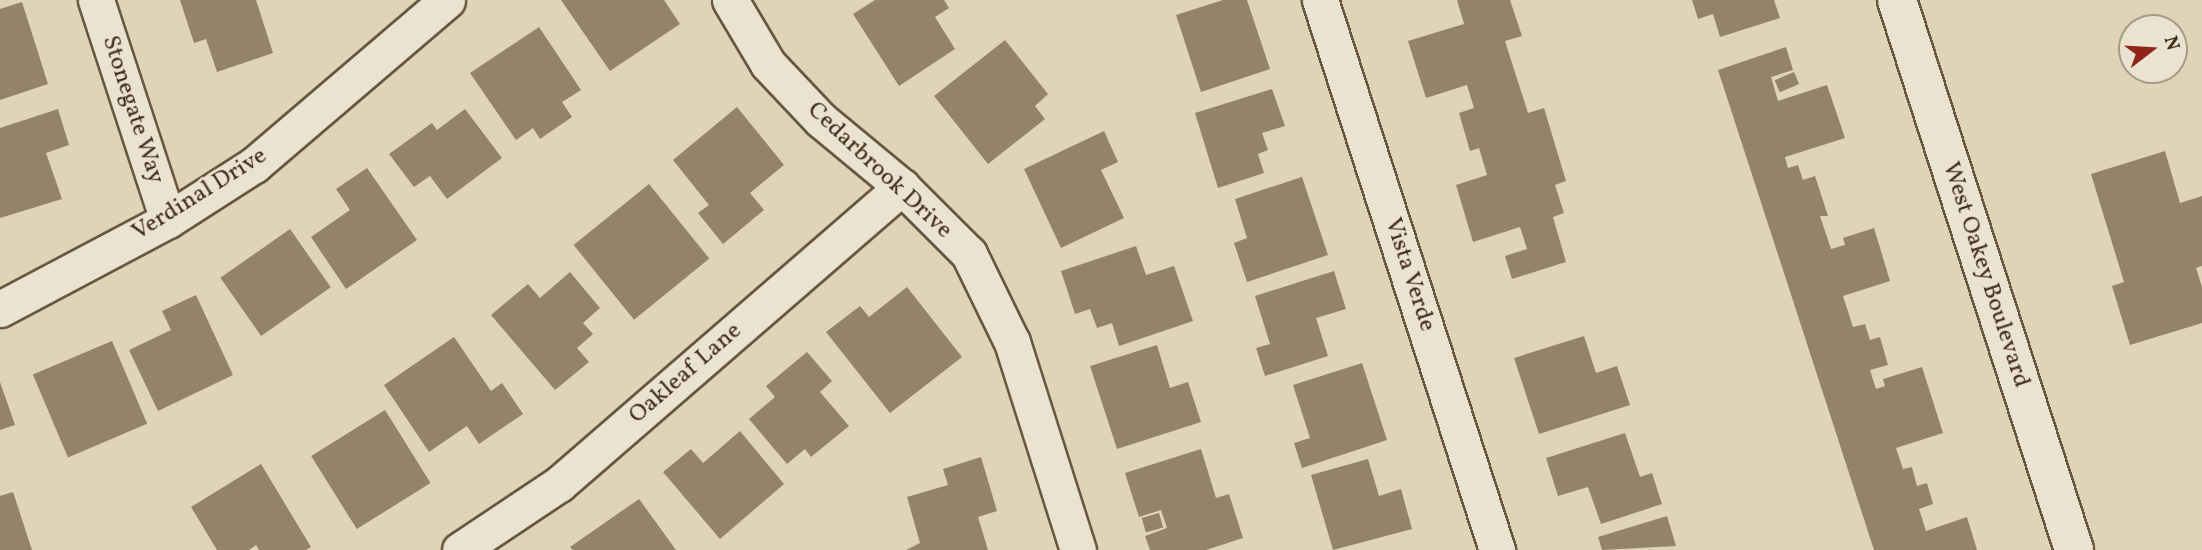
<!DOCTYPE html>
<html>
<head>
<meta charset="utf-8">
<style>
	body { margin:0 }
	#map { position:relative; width:2202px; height:550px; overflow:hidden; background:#dfd4b6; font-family:Vollkorn,serif }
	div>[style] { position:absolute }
	.building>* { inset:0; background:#94836b; transform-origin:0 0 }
	.roads { filter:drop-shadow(2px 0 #695641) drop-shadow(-2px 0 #695641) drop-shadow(0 2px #695641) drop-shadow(0 -2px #695641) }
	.minor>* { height:35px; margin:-17.5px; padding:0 17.5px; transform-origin:17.5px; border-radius:17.5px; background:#eae3d0 }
	.secondary>* { height:38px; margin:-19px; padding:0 19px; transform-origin:19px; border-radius:19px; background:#eae3d0 }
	span { translate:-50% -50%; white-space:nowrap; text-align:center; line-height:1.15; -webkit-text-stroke:5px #eae3d0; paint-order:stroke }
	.street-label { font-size:24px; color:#422c1a }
	.north { position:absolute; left:2118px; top:14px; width:70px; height:70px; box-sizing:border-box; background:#eae3d0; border:2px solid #a79a87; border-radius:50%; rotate:73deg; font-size:19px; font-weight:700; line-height:28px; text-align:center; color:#422c1a }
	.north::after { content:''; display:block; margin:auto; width:24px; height:32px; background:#8f2418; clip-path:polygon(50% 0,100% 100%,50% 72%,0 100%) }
</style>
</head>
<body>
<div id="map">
	<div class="building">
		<div style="clip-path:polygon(180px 0,256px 0,273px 53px,217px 72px,206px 39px,194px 43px)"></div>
		<div style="clip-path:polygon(561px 0,664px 0,680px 24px,610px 71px)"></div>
		<div style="clip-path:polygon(875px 0,944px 0,949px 8px,935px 17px,955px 49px,899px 86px,853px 14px)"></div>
		<div style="clip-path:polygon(1223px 0,1247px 0,1270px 69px,1201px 92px,1176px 15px)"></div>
		<div style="clip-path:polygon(1457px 0,1510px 0,1522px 36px,1505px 41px,1528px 113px,1544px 108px,1566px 181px,1555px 185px,1564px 213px,1553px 217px,1566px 262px,1512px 279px,1505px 256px,1527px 249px,1520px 227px,1473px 242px,1456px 185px,1487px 175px,1479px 148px,1470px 151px,1459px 113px,1474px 108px,1467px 85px,1426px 98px,1408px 41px,1464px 24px)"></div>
		<div style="clip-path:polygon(1692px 0,1774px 0,1780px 18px,1720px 37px,1713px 14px,1698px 19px)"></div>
		<div style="clip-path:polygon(22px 2px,48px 84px,0 100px,0 9px)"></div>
		<div style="clip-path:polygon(539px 27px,581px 90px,562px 102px,572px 117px,540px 139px,533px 128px,516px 140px,470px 73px)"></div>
		<div style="clip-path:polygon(1005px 40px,1048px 94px,1035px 106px,1045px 119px,988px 164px,934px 96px)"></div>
		<div style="clip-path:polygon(1786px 47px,1793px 70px,1771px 77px,1778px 101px,1827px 85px,1845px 138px,1785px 157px,1788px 168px,1798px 165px,1803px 180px,1815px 176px,1828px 216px,1820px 216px,1831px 249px,1845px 245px,1843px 238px,1874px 228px,1890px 281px,1843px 296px,1853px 327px,1865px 324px,1870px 340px,1880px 337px,1888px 365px,1870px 370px,1876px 389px,1885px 386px,1883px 379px,1922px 367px,1943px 433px,1896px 448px,1903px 469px,1912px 467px,1917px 486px,1927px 483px,1933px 504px,1919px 509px,1926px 531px,1967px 517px,1977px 550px,1874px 550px,1718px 70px)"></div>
		<div style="left:1794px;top:72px;width:13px;height:21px;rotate:67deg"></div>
		<div style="clip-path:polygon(1272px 89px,1285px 126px,1262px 133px,1268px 150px,1258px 154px,1264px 173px,1218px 188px,1195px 113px)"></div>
		<div style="clip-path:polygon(737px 107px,784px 165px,750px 193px,764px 210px,723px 244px,698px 213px,709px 205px,673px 160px)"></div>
		<div style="clip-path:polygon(58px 109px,69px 145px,46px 153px,62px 199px,0 218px,0 128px)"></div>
		<div style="clip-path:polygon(465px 109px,502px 158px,447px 199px,430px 176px,414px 187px,389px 154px,432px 123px,437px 130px)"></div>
		<div style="clip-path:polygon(1104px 131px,1118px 162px,1101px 170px,1124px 218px,1061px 248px,1024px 169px)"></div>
		<div style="clip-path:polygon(2165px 151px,2180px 203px,2202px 196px,2202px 266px,2196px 268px,2202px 287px,2202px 323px,2130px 345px,2112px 286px,2124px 282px,2091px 174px)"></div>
		<div style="clip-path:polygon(367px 168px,417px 240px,346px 289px,311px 237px,350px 210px,336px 189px)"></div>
		<div style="clip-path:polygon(1302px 177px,1328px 255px,1247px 282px,1234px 243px,1247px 238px,1235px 199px)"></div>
		<div style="left:649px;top:184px;width:96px;height:97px;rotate:51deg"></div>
		<div style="left:290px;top:229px;width:71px;height:85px;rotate:55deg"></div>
		<div style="clip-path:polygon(1136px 246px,1146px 275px,1174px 266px,1193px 321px,1119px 346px,1112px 323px,1097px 328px,1090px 309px,1075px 314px,1061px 271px)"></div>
		<div style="clip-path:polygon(1334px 271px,1346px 309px,1316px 318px,1328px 356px,1265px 376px,1256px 348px,1270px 344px,1255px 296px)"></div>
		<div style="clip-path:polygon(570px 272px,600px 308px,583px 323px,593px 334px,577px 348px,589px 362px,555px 390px,491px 315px,528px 284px,540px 298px)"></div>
		<div style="clip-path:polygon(907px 287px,962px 357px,890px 413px,826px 332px,860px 306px,869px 317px)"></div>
		<div style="clip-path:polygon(196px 295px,233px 375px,158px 411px,129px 350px,171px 330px,162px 311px)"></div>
		<div style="clip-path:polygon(1584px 336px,1596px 373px,1617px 366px,1630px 405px,1539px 434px,1514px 358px)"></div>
		<div style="clip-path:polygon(454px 337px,491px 391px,502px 383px,523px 414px,479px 444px,467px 426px,429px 452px,384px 385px)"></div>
		<div style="left:112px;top:341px;width:90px;height:86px;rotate:67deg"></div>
		<div style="clip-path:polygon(1157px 345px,1170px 388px,1188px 382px,1201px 422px,1117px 449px,1090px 366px)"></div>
		<div style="clip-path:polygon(807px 352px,832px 381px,820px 392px,849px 426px,811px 457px,805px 449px,787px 464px,749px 419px,775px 397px,766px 386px)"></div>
		<div style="clip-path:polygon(1362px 363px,1387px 440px,1302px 468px,1294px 443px,1310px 438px,1293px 385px)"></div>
		<div style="clip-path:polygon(0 382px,15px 425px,0 430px)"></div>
		<div style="left:385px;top:410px;width:86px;height:87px;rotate:58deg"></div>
		<div style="clip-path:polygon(740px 431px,784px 484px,720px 539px,663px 472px,691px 449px,703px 463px)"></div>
		<div style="clip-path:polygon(1625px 433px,1640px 477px,1652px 473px,1662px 504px,1601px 524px,1588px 487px,1558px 496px,1546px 458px)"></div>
		<div style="clip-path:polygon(1201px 449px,1216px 498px,1229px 494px,1243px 538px,1206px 550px,1150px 550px,1145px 536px,1167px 528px,1161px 510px,1139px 517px,1125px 473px)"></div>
		<div style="clip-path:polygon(981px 457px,997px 511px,978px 517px,988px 550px,906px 550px,920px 543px,907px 497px,948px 485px,943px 469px)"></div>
		<div style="clip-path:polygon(1368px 459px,1379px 496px,1401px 489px,1412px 529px,1333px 550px,1311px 475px)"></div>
		<div style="clip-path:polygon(261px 464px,311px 547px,306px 550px,259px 550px,256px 545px,249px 550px,217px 550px,191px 507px)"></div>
		<div style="clip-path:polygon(13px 492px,32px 550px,0 550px,0 496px)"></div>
		<div style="clip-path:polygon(639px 499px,676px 550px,573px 550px,570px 547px)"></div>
		<div style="left:1159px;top:513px;width:15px;height:18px;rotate:74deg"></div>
		<div style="clip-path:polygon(1667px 516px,1676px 546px,1602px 550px,1598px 537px)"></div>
	</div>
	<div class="roads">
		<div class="minor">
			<div style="left:96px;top:0;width:231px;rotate:71.9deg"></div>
			<div style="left:730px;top:0;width:74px;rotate:59.3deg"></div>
			<div style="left:768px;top:64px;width:77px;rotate:46.6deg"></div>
			<div style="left:821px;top:120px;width:105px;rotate:39.6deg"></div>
			<div style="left:902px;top:187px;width:95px;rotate:45deg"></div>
			<div style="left:969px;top:254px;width:98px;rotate:64deg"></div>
			<div style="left:1012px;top:342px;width:218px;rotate:72.4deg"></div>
			<div style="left:1320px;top:0;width:578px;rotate:72.16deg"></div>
			<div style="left:0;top:309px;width:190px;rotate:-27.9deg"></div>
			<div style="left:168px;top:220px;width:102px;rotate:-32.6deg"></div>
			<div style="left:254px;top:165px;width:254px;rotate:-40.5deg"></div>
			<div style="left:460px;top:550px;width:119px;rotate:-33.7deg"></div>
			<div style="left:559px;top:484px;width:454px;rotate:-40.9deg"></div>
		</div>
		<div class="secondary">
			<div style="left:1897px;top:0;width:578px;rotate:72.16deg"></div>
		</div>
	</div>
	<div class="street-label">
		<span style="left:132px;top:110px;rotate:72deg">Stonegate Way</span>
		<span style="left:879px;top:171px;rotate:43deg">Cedarbrook Drive</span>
		<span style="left:200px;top:195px;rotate:-32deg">Verdinal Drive</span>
		<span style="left:1409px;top:275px;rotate:72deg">Vista Verde</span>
		<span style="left:1985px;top:275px;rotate:72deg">West Oakey Boulevard</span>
		<span style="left:686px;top:374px;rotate:-41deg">Oakleaf Lane</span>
	</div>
	<div class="north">N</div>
</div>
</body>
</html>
